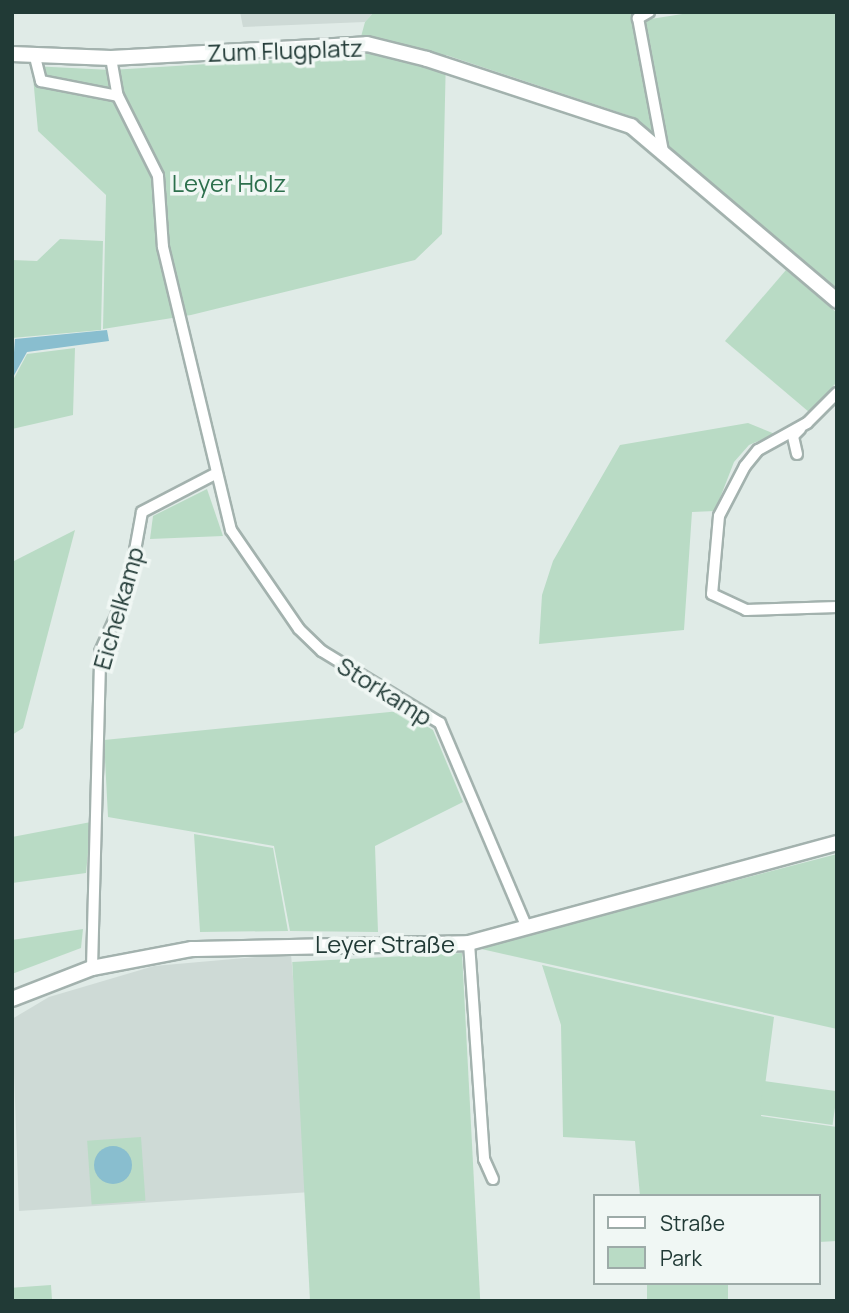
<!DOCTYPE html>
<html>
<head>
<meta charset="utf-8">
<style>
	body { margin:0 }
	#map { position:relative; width:849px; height:1313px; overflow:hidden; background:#e0ebe7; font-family:Manrope,sans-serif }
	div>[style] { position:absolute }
	.built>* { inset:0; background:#cedad6 }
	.green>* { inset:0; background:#b9dbc5; transform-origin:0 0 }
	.water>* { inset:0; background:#89becf }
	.round { border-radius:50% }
	.roads { filter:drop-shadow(2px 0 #a3b2ae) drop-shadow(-2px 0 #a3b2ae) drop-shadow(0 2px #a3b2ae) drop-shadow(0 -2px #a3b2ae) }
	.minor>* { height:10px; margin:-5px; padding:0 5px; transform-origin:5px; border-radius:5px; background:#fff }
	.tertiary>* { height:14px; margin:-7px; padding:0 7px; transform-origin:7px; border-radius:7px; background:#fff }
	span { translate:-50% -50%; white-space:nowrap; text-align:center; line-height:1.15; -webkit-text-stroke:7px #f0f7f4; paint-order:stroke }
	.street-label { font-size:24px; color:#213a36 }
	.park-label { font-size:24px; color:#2d704d }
	.frame { position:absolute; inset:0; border:14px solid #213a36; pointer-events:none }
	.legend { position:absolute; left:593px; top:1194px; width:228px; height:91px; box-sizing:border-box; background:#f0f7f4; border:2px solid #9daba8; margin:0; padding:9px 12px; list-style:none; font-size:21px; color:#213a36 }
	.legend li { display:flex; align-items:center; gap:14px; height:35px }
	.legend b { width:35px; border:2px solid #9daba8 }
</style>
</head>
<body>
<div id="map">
	<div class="built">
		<div style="clip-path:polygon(240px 12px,374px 12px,365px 22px,243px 27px)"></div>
		<div style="clip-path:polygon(291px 954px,311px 1192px,19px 1211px,12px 1019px,49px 997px,154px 966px)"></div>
	</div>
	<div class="green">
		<div style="clip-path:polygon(374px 12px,634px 12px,638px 21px,695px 12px,837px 12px,837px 289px,633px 117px,446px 55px,442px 234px,415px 260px,191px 315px,103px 329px,106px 195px,38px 131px,32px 66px,111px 70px,356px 55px,365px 22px)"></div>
		<div style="clip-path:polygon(60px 239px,103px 241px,101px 330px,12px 338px,12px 260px,37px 261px)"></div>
		<div style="clip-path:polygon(786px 270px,837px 313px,837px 382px,809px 412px,725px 341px)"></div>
		<div style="clip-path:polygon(75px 348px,73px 415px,12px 429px,12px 382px,27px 354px)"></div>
		<div style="clip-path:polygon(748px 423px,775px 434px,749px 445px,734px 462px,715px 511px,692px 512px,684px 630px,539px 644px,542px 595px,553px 561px,620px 445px)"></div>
		<div style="clip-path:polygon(207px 489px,223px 536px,150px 539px,153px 516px)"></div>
		<div style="clip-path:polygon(75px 530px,23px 728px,12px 735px,12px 562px)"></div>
		<div style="clip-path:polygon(400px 711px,433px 730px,463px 802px,375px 846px,378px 932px,290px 931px,274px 846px,108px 817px,104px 740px)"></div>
		<div style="clip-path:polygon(91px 822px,86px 873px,12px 883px,12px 837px)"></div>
		<div style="clip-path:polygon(194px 834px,273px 848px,288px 931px,200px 932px)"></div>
		<div style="clip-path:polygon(837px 854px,837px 1029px,477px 948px)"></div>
		<div style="clip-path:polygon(83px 929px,81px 948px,12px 974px,12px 940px)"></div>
		<div style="left:462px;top:953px;width:349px;height:170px;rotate:87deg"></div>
		<div style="clip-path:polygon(542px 965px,774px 1017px,761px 1116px,837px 1127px,837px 1241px,819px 1242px,819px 1196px,640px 1196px,635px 1141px,563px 1137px,561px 1025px)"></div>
		<div style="left:764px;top:1081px;width:74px;height:34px;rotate:8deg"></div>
		<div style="left:141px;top:1137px;width:64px;height:54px;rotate:86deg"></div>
		<div style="left:647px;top:1283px;width:81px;height:18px"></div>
		<div style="left:51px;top:1285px;width:16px;height:39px;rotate:86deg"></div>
	</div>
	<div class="water">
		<div style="clip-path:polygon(107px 330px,109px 341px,27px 352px,12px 379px,15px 339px)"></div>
		<div class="round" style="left:94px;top:1146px;width:38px;height:38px"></div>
	</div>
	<div class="roads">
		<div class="minor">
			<div style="left:649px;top:12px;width:13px;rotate:151deg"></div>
			<div style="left:638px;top:18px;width:136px;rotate:79.4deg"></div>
			<div style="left:35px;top:57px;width:25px;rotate:76deg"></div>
			<div style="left:41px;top:81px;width:78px;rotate:11deg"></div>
			<div style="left:111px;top:58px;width:39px;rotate:80deg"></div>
			<div style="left:118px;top:96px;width:89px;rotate:63.4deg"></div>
			<div style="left:158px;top:176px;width:71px;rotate:86deg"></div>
			<div style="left:163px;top:247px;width:291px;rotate:76.5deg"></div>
			<div style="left:231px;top:530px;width:120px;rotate:55.5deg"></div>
			<div style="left:299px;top:629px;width:32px;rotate:44deg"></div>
			<div style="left:322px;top:651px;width:138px;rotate:31.4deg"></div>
			<div style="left:440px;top:723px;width:223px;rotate:67deg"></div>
			<div style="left:837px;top:393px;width:42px;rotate:135deg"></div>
			<div style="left:807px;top:423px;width:56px;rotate:151.1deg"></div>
			<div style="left:758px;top:450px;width:21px;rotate:129deg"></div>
			<div style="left:745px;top:466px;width:56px;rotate:117.5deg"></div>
			<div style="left:719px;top:516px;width:78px;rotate:95.1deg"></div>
			<div style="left:712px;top:594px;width:38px;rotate:25deg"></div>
			<div style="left:746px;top:610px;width:91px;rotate:-1.9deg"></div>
			<div style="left:797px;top:454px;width:18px;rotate:-103deg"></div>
			<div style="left:793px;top:436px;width:10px;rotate:-45deg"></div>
			<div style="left:469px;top:943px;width:217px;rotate:86deg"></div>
			<div style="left:484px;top:1159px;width:22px;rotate:66deg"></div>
			<div style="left:92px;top:968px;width:316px;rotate:-88.5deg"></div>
			<div style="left:100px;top:652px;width:69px;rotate:-66deg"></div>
			<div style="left:128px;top:589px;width:78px;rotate:-79.7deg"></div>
			<div style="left:142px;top:512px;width:80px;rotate:-27.5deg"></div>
		</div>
		<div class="tertiary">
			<div style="left:12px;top:54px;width:99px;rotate:2.3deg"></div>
			<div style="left:111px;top:58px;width:256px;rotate:-3.1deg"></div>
			<div style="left:367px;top:44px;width:62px;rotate:14deg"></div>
			<div style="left:427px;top:59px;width:215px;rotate:18.2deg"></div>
			<div style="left:631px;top:126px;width:270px;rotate:40.3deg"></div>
			<div style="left:12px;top:999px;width:86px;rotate:-21.2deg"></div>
			<div style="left:92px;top:968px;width:102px;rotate:-10.8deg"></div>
			<div style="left:192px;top:949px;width:277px;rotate:-1.2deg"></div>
			<div style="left:469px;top:943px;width:381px;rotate:-15.2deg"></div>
		</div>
	</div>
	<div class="street-label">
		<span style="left:285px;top:50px;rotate:-2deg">Zum Flugplatz</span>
		<span style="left:118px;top:608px;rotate:-74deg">Eichelkamp</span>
		<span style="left:385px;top:691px;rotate:32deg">Storkamp</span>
		<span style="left:385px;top:944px">Leyer Straße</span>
	</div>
	<div class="park-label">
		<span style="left:229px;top:183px">Leyer Holz</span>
	</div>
	<div class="frame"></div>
	<ul class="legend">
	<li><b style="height:9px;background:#fff"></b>Straße</li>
	<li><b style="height:19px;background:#b9dbc5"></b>Park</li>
	</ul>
</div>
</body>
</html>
